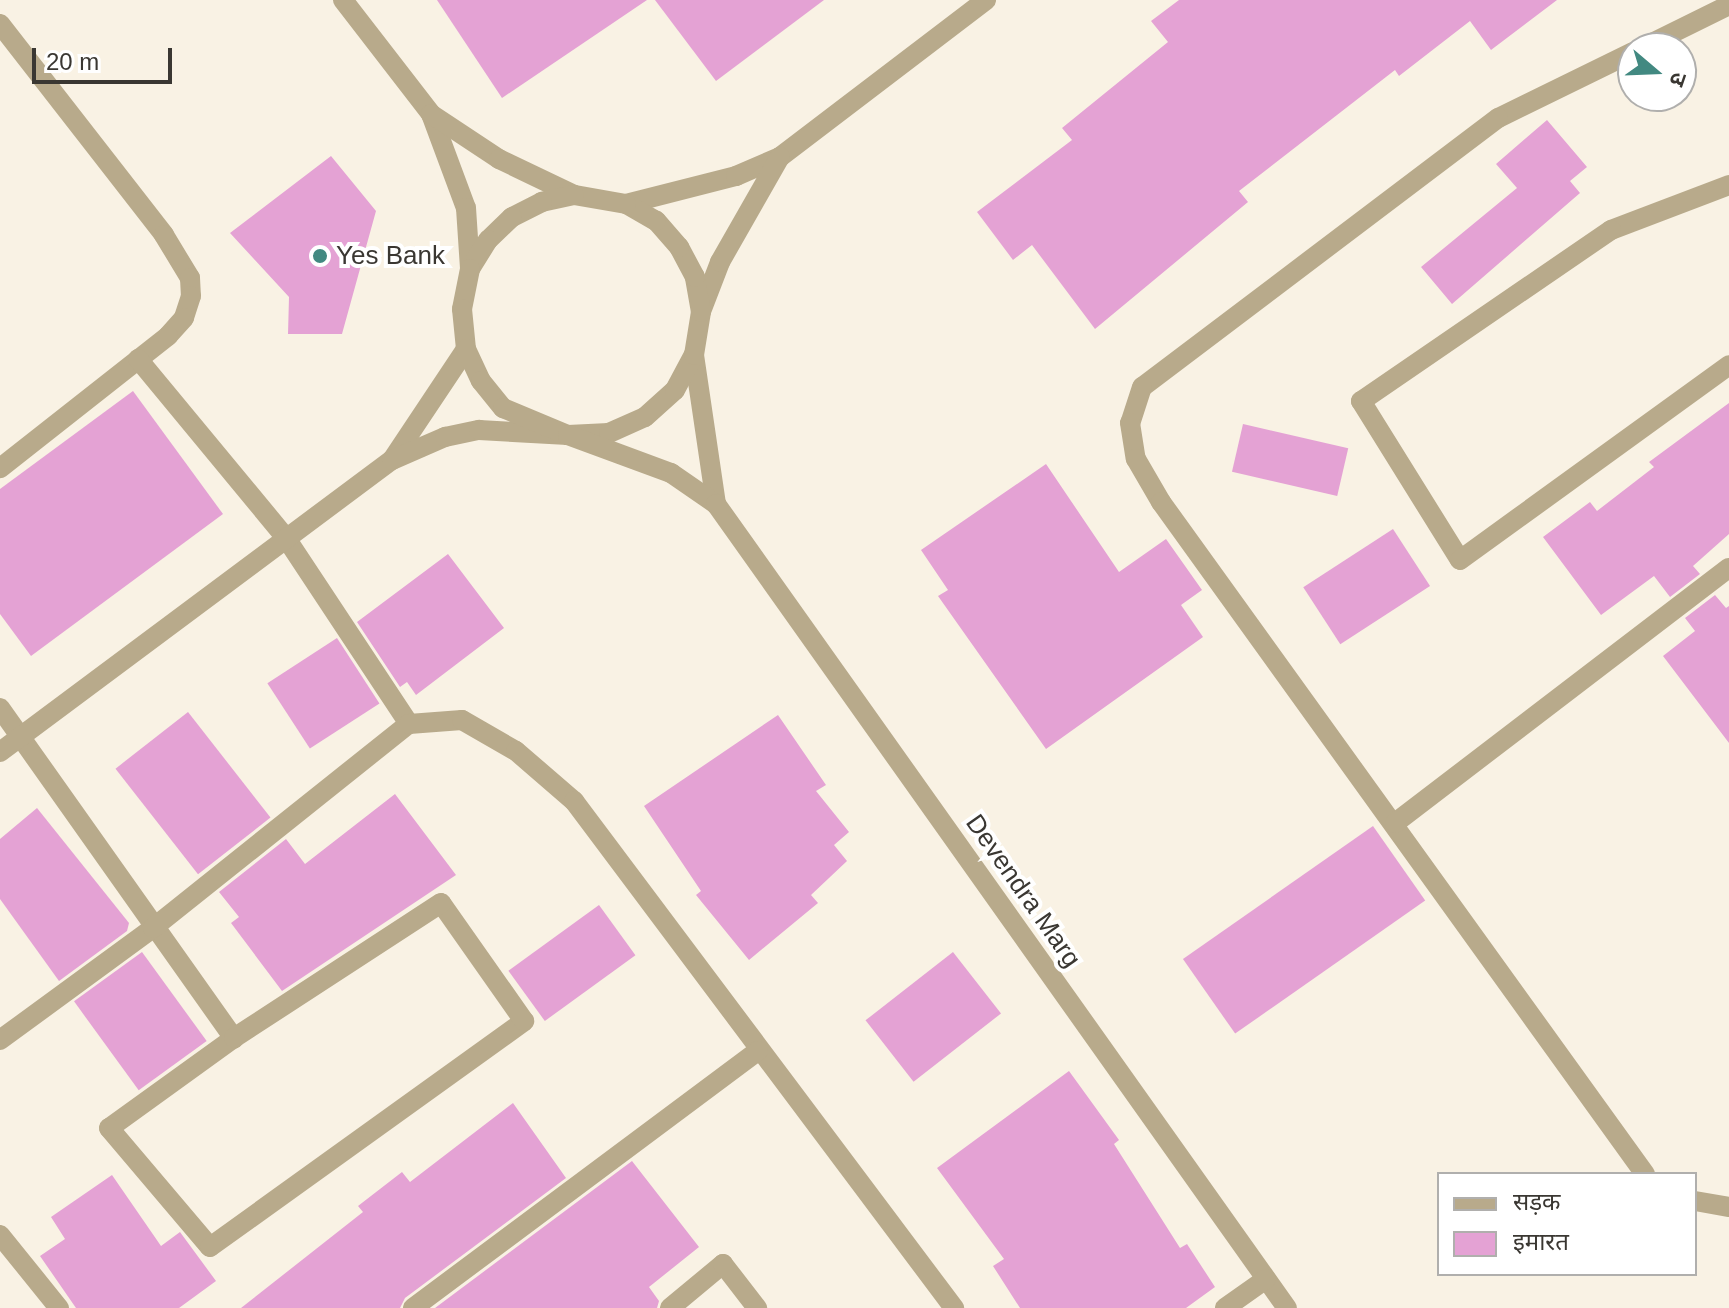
<!DOCTYPE html>
<html>
<head>
<meta charset="utf-8">
<style>
	body { margin:0 }
	#map { position:relative; width:1729px; height:1308px; overflow:hidden; background:#f9f2e4; font-family:Arial,"Noto Sans Devanagari",sans-serif }
	div>[style] { position:absolute }
	.building>* { inset:0; background:#e4a2d4; transform-origin:0 0 }
	.street>* { height:20px; margin:-10px; padding:0 10px; transform-origin:10px; border-radius:10px; background:#b8aa8b }
	.dots>* { width:22px; height:22px; translate:-50% -50%; box-sizing:border-box; border:4px solid #fff; border-radius:50% }
	span { translate:-50% -50%; white-space:nowrap; text-align:center; line-height:1.15; -webkit-text-stroke:8px #fff; paint-order:stroke }
	.poi-label { font-size:26px; color:#3a3732 }
	.left { translate:0 -50%; text-align:left }
	.street-label { font-size:26px; color:#3a3732 }
	.legend { position:absolute; left:1437px; top:1172px; width:260px; height:104px; box-sizing:border-box; background:#fff; border:2px solid #b0afad; margin:0; padding:10px 14px; list-style:none; font-size:24px; color:#3a3732 }
	.legend li { display:flex; align-items:center; gap:16px; height:40px }
	.legend b { width:40px; border:2px solid #b0afad }
	.north { position:absolute; left:1617px; top:32px; width:80px; height:80px; box-sizing:border-box; background:#fff; border:2px solid #b0afad; border-radius:50%; rotate:109deg; font-size:22px; font-weight:700; line-height:32px; text-align:center; color:#3a3732 }
	.north::after { content:''; display:block; margin:auto; width:28px; height:36px; background:#428981; clip-path:polygon(50% 0,100% 100%,50% 72%,0 100%) }
	.scale { position:absolute; left:32px; top:48px; width:140px; height:36px; box-sizing:border-box; border:4px solid #3a3732; border-top:0; padding-left:10px; font-size:24px; line-height:28px; white-space:nowrap; color:#3a3732; -webkit-text-stroke:6px #fff; paint-order:stroke }
</style>
</head>
<body>
<div id="map">
	<div class="building">
		<div style="clip-path:polygon(437px 0,647px 0,502px 98px)"></div>
		<div style="clip-path:polygon(655px 0,824px 0,716px 81px)"></div>
		<div style="clip-path:polygon(1179px 0,1557px 0,1491px 50px,1470px 21px,1399px 76px,1395px 70px,1239px 191px,1248px 202px,1095px 329px,1032px 245px,1013px 260px,977px 212px,1072px 140px,1062px 128px,1168px 42px,1151px 21px)"></div>
		<div style="clip-path:polygon(1547px 120px,1587px 167px,1570px 181px,1580px 193px,1452px 304px,1421px 267px,1517px 188px,1496px 164px)"></div>
		<div style="clip-path:polygon(331px 156px,376px 211px,342px 334px,288px 334px,289px 297px,230px 233px)"></div>
		<div style="clip-path:polygon(133px 391px,223px 514px,31px 656px,0 614px,0 489px)"></div>
		<div style="clip-path:polygon(1729px 403px,1729px 534px,1693px 566px,1700px 574px,1670px 597px,1654px 576px,1601px 615px,1543px 537px,1590px 502px,1597px 511px,1654px 467px,1649px 462px)"></div>
		<div style="left:1243px;top:424px;width:108px;height:49px;rotate:13deg"></div>
		<div style="clip-path:polygon(1046px 464px,1119px 572px,1166px 539px,1202px 590px,1181px 605px,1203px 637px,1046px 749px,938px 596px,948px 590px,921px 550px)"></div>
		<div style="left:1393px;top:529px;width:68px;height:107px;rotate:57deg"></div>
		<div style="clip-path:polygon(448px 554px,504px 628px,416px 695px,407px 682px,400px 687px,357px 622px)"></div>
		<div style="clip-path:polygon(1715px 595px,1726px 608px,1729px 606px,1729px 743px,1663px 656px,1695px 631px,1685px 618px)"></div>
		<div style="left:337px;top:638px;width:78px;height:83px;rotate:57deg"></div>
		<div style="left:188px;top:712px;width:134px;height:92px;rotate:52deg"></div>
		<div style="clip-path:polygon(778px 715px,826px 785px,816px 791px,849px 832px,834px 845px,847px 861px,811px 895px,818px 903px,749px 960px,696px 895px,701px 891px,644px 806px)"></div>
		<div style="clip-path:polygon(395px 794px,456px 875px,282px 991px,231px 923px,239px 917px,219px 892px,286px 839px,305px 864px)"></div>
		<div style="clip-path:polygon(37px 808px,129px 923px,127px 931px,59px 981px,0 899px,0 839px)"></div>
		<div style="left:1373px;top:826px;width:91px;height:232px;rotate:55deg"></div>
		<div style="left:599px;top:905px;width:62px;height:112px;rotate:54deg"></div>
		<div style="left:142px;top:952px;width:110px;height:84px;rotate:54deg"></div>
		<div style="left:953px;top:952px;width:78px;height:111px;rotate:52deg"></div>
		<div style="clip-path:polygon(1069px 1071px,1119px 1140px,1114px 1144px,1180px 1248px,1187px 1244px,1215px 1287px,1186px 1308px,1020px 1308px,993px 1266px,1004px 1259px,937px 1168px)"></div>
		<div style="clip-path:polygon(513px 1103px,566px 1178px,405px 1298px,400px 1308px,241px 1308px,363px 1212px,358px 1206px,402px 1172px,410px 1182px)"></div>
		<div style="clip-path:polygon(632px 1161px,699px 1247px,649px 1287px,659px 1301px,657px 1308px,435px 1308px)"></div>
		<div style="clip-path:polygon(112px 1175px,161px 1246px,180px 1232px,216px 1281px,179px 1308px,76px 1308px,40px 1256px,65px 1239px,51px 1217px)"></div>
	</div>
	<div class="street">
		<div style="left:343px;top:0;width:144px;rotate:52.3deg"></div>
		<div style="left:431px;top:114px;width:100px;rotate:69.6deg"></div>
		<div style="left:466px;top:208px;width:61px;rotate:86.2deg"></div>
		<div style="left:0;top:24px;width:267px;rotate:52.1deg"></div>
		<div style="left:164px;top:235px;width:50px;rotate:58.8deg"></div>
		<div style="left:190px;top:278px;width:18px;rotate:87deg"></div>
		<div style="left:191px;top:296px;width:23px;rotate:108deg"></div>
		<div style="left:184px;top:318px;width:24px;rotate:132deg"></div>
		<div style="left:168px;top:336px;width:214px;rotate:141.8deg"></div>
		<div style="left:1642px;top:48px;width:97px;rotate:-26.3deg"></div>
		<div style="left:1633px;top:52px;width:150px;rotate:153.9deg"></div>
		<div style="left:1498px;top:118px;width:446px;rotate:142.9deg"></div>
		<div style="left:1142px;top:387px;width:38px;rotate:108deg"></div>
		<div style="left:1130px;top:423px;width:36px;rotate:81deg"></div>
		<div style="left:1136px;top:459px;width:50px;rotate:59.8deg"></div>
		<div style="left:1161px;top:502px;width:828px;rotate:54.24deg"></div>
		<div style="left:431px;top:114px;width:82px;rotate:33.5deg"></div>
		<div style="left:499px;top:159px;width:83px;rotate:25.6deg"></div>
		<div style="left:1729px;top:185px;width:126px;rotate:159.1deg"></div>
		<div style="left:1611px;top:230px;width:303px;rotate:145.6deg"></div>
		<div style="left:1361px;top:401px;width:187px;rotate:58.1deg"></div>
		<div style="left:1460px;top:560px;width:332px;rotate:-35.9deg"></div>
		<div style="left:626px;top:204px;width:114px;rotate:-14.3deg"></div>
		<div style="left:736px;top:176px;width:48px;rotate:-23.4deg"></div>
		<div style="left:780px;top:157px;width:259px;rotate:-37.3deg"></div>
		<div style="left:702px;top:309px;width:50px;rotate:-69deg"></div>
		<div style="left:720px;top:262px;width:121px;rotate:-60.3deg"></div>
		<div style="left:694px;top:355px;width:151px;rotate:81.6deg"></div>
		<div style="left:138px;top:359px;width:232px;rotate:50.4deg"></div>
		<div style="left:286px;top:538px;width:223px;rotate:56.5deg"></div>
		<div style="left:392px;top:460px;width:133px;rotate:-56.3deg"></div>
		<div style="left:0;top:708px;width:405px;rotate:54.7deg"></div>
		<div style="left:234px;top:1038px;width:154px;rotate:144.2deg"></div>
		<div style="left:109px;top:1128px;width:156px;rotate:49.7deg"></div>
		<div style="left:210px;top:1247px;width:387px;rotate:-35.7deg"></div>
		<div style="left:524px;top:1021px;width:144px;rotate:-125.1deg"></div>
		<div style="left:441px;top:903px;width:247px;rotate:146.9deg"></div>
		<div style="left:0;top:752px;width:489px;rotate:-36.7deg"></div>
		<div style="left:392px;top:460px;width:58px;rotate:-23.5deg"></div>
		<div style="left:445px;top:437px;width:35px;rotate:-12deg"></div>
		<div style="left:479px;top:430px;width:89px;rotate:3.2deg"></div>
		<div style="left:568px;top:435px;width:41px;rotate:-2.8deg"></div>
		<div style="left:609px;top:433px;width:39px;rotate:-24deg"></div>
		<div style="left:645px;top:417px;width:40px;rotate:-42deg"></div>
		<div style="left:675px;top:390px;width:40px;rotate:-62deg"></div>
		<div style="left:694px;top:355px;width:44px;rotate:-80.8deg"></div>
		<div style="left:701px;top:312px;width:36px;rotate:-100deg"></div>
		<div style="left:695px;top:277px;width:34px;rotate:-118deg"></div>
		<div style="left:679px;top:247px;width:35px;rotate:-131deg"></div>
		<div style="left:656px;top:221px;width:34px;rotate:-150deg"></div>
		<div style="left:626px;top:204px;width:53px;rotate:-170.2deg"></div>
		<div style="left:574px;top:195px;width:33px;rotate:168deg"></div>
		<div style="left:542px;top:202px;width:34px;rotate:153deg"></div>
		<div style="left:512px;top:217px;width:33px;rotate:136deg"></div>
		<div style="left:488px;top:240px;width:34px;rotate:122deg"></div>
		<div style="left:470px;top:269px;width:41px;rotate:101.3deg"></div>
		<div style="left:462px;top:309px;width:40px;rotate:84.3deg"></div>
		<div style="left:466px;top:349px;width:35px;rotate:65deg"></div>
		<div style="left:481px;top:381px;width:35px;rotate:51deg"></div>
		<div style="left:503px;top:408px;width:70px;rotate:22.6deg"></div>
		<div style="left:568px;top:435px;width:110px;rotate:20.3deg"></div>
		<div style="left:671px;top:473px;width:55px;rotate:34.6deg"></div>
		<div style="left:716px;top:504px;width:986px;rotate:54.62deg"></div>
		<div style="left:1395px;top:823px;width:420px;rotate:-37.4deg"></div>
		<div style="left:0;top:1040px;width:190px;rotate:-36.2deg"></div>
		<div style="left:153px;top:928px;width:327px;rotate:-38.6deg"></div>
		<div style="left:409px;top:724px;width:53px;rotate:-4.3deg"></div>
		<div style="left:462px;top:720px;width:62px;rotate:29.9deg"></div>
		<div style="left:516px;top:751px;width:77px;rotate:40.8deg"></div>
		<div style="left:574px;top:801px;width:634px;rotate:53.15deg"></div>
		<div style="left:1695px;top:1201px;width:35px;rotate:10deg"></div>
		<div style="left:0;top:1235px;width:94px;rotate:51.1deg"></div>
		<div style="left:413px;top:1308px;width:430px;rotate:-36.7deg"></div>
		<div style="left:670px;top:1308px;width:69px;rotate:-39.7deg"></div>
		<div style="left:723px;top:1264px;width:56px;rotate:52.3deg"></div>
		<div style="left:1225px;top:1308px;width:50px;rotate:-35.3deg"></div>
	</div>
	<div class="dots">
		<div style="left:320px;top:256px;background:#428981"></div>
	</div>
	<div class="poi-label">
		<span class="left" style="left:336px;top:256px">Yes Bank</span>
	</div>
	<div class="street-label">
		<span style="left:1023px;top:891px;rotate:55deg">Devendra Marg</span>
	</div>
	<ul class="legend">
	<li><b style="height:10px;background:#b8aa8b"></b>सड़क</li>
	<li><b style="height:22px;background:#e4a2d4"></b>इमारत</li>
	</ul>
	<div class="north">उ</div>
	<div class="scale">20 m</div>
</div>
</body>
</html>
